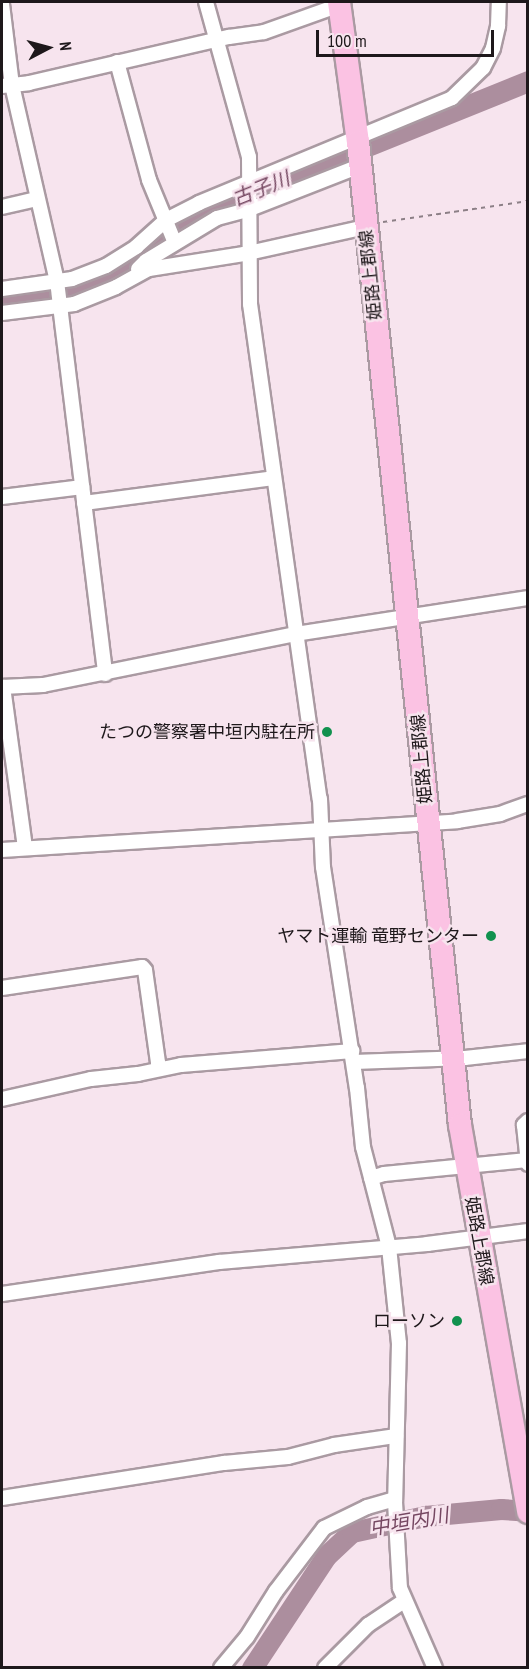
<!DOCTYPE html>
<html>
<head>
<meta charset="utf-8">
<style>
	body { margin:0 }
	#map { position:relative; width:529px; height:1669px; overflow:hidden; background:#f7e4ee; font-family:"PT Sans Narrow","Noto Sans JP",sans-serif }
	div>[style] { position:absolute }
	.river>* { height:21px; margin:-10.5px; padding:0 10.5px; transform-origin:10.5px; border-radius:10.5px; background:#ac8e9e }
	.path>* { height:2px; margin-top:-1px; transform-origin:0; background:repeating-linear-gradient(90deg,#8c7f86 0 4.5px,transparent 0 9px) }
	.roads { filter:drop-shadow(2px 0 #aa9aa2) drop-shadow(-2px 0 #aa9aa2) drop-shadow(0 2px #aa9aa2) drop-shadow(0 -2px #aa9aa2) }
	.street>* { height:14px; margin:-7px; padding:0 7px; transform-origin:7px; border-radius:7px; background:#fff }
	.primary>* { height:22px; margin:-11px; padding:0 11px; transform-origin:11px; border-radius:11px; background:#fbc2e3 }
	.dots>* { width:16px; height:16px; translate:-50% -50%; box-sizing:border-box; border:3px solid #f7e4ee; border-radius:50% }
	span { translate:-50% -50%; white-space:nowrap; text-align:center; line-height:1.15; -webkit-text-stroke:5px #f7e4ee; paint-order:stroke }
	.street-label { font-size:18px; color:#1e181b }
	.poi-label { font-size:18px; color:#1e181b }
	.right { translate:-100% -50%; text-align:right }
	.water-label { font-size:20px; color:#754761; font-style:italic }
	.frame { position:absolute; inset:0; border:3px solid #1e181b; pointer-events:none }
	.north { position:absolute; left:18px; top:18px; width:60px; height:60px; -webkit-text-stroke:4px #f7e4ee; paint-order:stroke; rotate:84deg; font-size:16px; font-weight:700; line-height:24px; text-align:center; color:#1e181b }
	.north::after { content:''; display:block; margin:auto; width:21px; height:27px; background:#1e181b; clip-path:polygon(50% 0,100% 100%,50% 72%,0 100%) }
	.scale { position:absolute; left:316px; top:30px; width:178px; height:27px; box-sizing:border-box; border:3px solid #1e181b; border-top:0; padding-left:8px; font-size:18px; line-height:21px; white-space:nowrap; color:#1e181b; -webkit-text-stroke:4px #f7e4ee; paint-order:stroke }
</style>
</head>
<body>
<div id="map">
	<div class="river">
		<div style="left:2px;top:299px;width:63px;rotate:-6.3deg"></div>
		<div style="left:65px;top:292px;width:32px;rotate:-14deg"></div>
		<div style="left:96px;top:284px;width:103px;rotate:-35.1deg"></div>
		<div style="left:180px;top:225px;width:38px;rotate:-27deg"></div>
		<div style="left:214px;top:208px;width:339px;rotate:-22deg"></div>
		<div style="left:252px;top:1668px;width:134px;rotate:-56.5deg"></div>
		<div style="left:326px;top:1556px;width:35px;rotate:-43deg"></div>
		<div style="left:352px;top:1532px;width:75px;rotate:-12.4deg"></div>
		<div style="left:425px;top:1516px;width:76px;rotate:-5.3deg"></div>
		<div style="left:501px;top:1509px;width:27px;rotate:4deg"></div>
	</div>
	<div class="path">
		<div style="left:383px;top:222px;width:147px;rotate:-8.2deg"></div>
		<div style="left:527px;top:1062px;width:46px;rotate:90deg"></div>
	</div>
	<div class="roads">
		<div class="street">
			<div style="left:206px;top:2px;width:161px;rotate:74.5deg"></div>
			<div style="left:249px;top:157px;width:147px;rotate:89.6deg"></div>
			<div style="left:250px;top:304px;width:500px;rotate:82deg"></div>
			<div style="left:320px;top:799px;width:68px;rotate:87.5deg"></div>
			<div style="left:323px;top:867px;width:224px;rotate:81.3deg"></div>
			<div style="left:357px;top:1088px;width:59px;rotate:84.2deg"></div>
			<div style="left:363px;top:1147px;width:103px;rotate:75.4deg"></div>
			<div style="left:389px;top:1247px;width:97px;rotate:84.1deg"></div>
			<div style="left:399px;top:1343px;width:159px;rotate:91.4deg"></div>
			<div style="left:395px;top:1502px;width:86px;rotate:86.7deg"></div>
			<div style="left:400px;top:1588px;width:87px;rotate:66.4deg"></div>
			<div style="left:2px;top:4px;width:82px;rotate:83deg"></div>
			<div style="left:12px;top:85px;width:201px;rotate:77.1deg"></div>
			<div style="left:57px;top:281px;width:396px;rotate:83deg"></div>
			<div style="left:117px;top:62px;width:122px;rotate:74.8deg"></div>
			<div style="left:149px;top:180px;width:68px;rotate:67.6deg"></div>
			<div style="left:2px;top:86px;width:27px;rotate:-6deg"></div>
			<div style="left:29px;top:83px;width:205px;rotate:-13deg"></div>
			<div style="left:229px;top:37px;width:35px;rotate:-8deg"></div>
			<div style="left:264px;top:32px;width:81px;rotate:-19.6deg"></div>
			<div style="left:2px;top:207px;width:35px;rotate:-13deg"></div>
			<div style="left:138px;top:269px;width:11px;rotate:-45deg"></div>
			<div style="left:146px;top:261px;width:83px;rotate:-31.2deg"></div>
			<div style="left:217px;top:218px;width:34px;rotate:-15deg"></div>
			<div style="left:250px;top:209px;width:118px;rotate:-21.4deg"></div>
			<div style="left:2px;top:289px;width:71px;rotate:-8.1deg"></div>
			<div style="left:72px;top:279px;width:36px;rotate:-21deg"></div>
			<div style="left:106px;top:266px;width:36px;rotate:-32deg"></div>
			<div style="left:136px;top:247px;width:40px;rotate:-42deg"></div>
			<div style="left:166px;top:220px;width:37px;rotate:-27deg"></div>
			<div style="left:199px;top:203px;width:274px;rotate:-22.5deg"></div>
			<div style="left:452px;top:98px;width:43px;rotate:-44.1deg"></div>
			<div style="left:483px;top:68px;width:22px;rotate:-63deg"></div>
			<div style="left:493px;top:48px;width:23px;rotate:-77deg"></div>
			<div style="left:498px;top:26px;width:24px;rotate:-88deg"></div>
			<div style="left:2px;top:313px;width:73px;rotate:-7.1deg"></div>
			<div style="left:74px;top:304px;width:45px;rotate:-22deg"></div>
			<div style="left:116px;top:287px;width:38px;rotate:-29deg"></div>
			<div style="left:149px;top:269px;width:96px;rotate:-9deg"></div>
			<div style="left:244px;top:254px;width:125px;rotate:-12.5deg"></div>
			<div style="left:2px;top:497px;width:81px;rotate:-7.1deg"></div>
			<div style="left:84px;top:503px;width:191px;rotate:-7.5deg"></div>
			<div style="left:2px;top:687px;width:41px;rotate:-2.8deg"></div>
			<div style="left:43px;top:685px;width:257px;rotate:-11.4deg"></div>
			<div style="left:295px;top:634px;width:236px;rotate:-8.8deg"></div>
			<div style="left:3px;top:687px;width:162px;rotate:82.2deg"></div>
			<div style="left:2px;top:850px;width:456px;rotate:-3.6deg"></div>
			<div style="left:457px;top:821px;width:44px;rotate:-9.2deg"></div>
			<div style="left:500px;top:814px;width:30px;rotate:-20deg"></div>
			<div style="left:2px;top:988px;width:142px;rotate:-8.5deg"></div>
			<div style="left:142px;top:967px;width:4px;rotate:45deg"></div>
			<div style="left:145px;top:970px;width:94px;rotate:82deg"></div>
			<div style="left:158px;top:1063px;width:6px;rotate:59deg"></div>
			<div style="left:354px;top:1062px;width:111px;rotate:-2.1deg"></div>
			<div style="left:465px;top:1058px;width:63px;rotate:-6.3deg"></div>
			<div style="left:2px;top:1099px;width:91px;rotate:-12.7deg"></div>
			<div style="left:91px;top:1079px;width:47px;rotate:-6.1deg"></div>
			<div style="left:138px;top:1074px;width:44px;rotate:-11.8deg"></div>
			<div style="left:181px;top:1065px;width:172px;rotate:-4.7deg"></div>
			<div style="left:528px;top:1121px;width:6px;rotate:135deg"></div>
			<div style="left:524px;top:1125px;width:39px;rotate:84deg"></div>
			<div style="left:371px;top:1178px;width:14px;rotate:-17deg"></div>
			<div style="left:384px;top:1174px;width:144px;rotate:-5.6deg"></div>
			<div style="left:2px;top:1294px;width:219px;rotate:-8.4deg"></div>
			<div style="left:219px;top:1262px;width:209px;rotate:-4.9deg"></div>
			<div style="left:427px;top:1244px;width:102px;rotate:-7.3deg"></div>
			<div style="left:2px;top:1498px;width:225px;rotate:-9deg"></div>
			<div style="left:224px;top:1463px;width:64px;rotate:-5.4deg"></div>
			<div style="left:288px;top:1457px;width:48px;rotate:-14.6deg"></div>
			<div style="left:334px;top:1445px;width:63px;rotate:-8.3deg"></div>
			<div style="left:221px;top:1668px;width:40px;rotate:-50deg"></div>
			<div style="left:247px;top:1637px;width:54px;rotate:-57.8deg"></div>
			<div style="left:276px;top:1591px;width:79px;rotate:-52.7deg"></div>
			<div style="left:324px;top:1528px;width:48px;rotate:-26deg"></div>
			<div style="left:367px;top:1507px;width:29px;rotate:-16deg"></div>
			<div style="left:325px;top:1668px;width:61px;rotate:-45deg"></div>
			<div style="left:368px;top:1625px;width:43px;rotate:-33.7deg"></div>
		</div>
		<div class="primary">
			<div style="left:339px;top:2px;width:141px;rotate:82.3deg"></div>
			<div style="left:358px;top:142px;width:988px;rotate:84.08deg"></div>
			<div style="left:460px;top:1125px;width:393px;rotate:80deg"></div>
		</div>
	</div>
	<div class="dots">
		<div style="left:327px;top:732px;background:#11914e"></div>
		<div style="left:491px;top:936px;background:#11914e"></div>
		<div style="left:457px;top:1321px;background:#11914e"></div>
	</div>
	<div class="street-label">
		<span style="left:371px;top:275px;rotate:-96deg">姫路上郡線</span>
		<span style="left:422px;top:759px;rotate:-95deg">姫路上郡線</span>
		<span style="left:479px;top:1241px;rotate:80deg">姫路上郡線</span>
	</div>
	<div class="poi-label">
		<span class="right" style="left:315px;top:732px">たつの警察署中垣内駐在所</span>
		<span class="right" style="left:479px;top:936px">ヤマト運輸 竜野センター</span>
		<span class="right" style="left:445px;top:1321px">ローソン</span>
	</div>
	<div class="water-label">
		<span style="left:261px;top:189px;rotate:-22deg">古子川</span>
		<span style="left:409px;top:1522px;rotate:-10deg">中垣内川</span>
	</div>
	<div class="frame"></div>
	<div class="north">N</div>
	<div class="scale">100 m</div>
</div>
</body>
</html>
